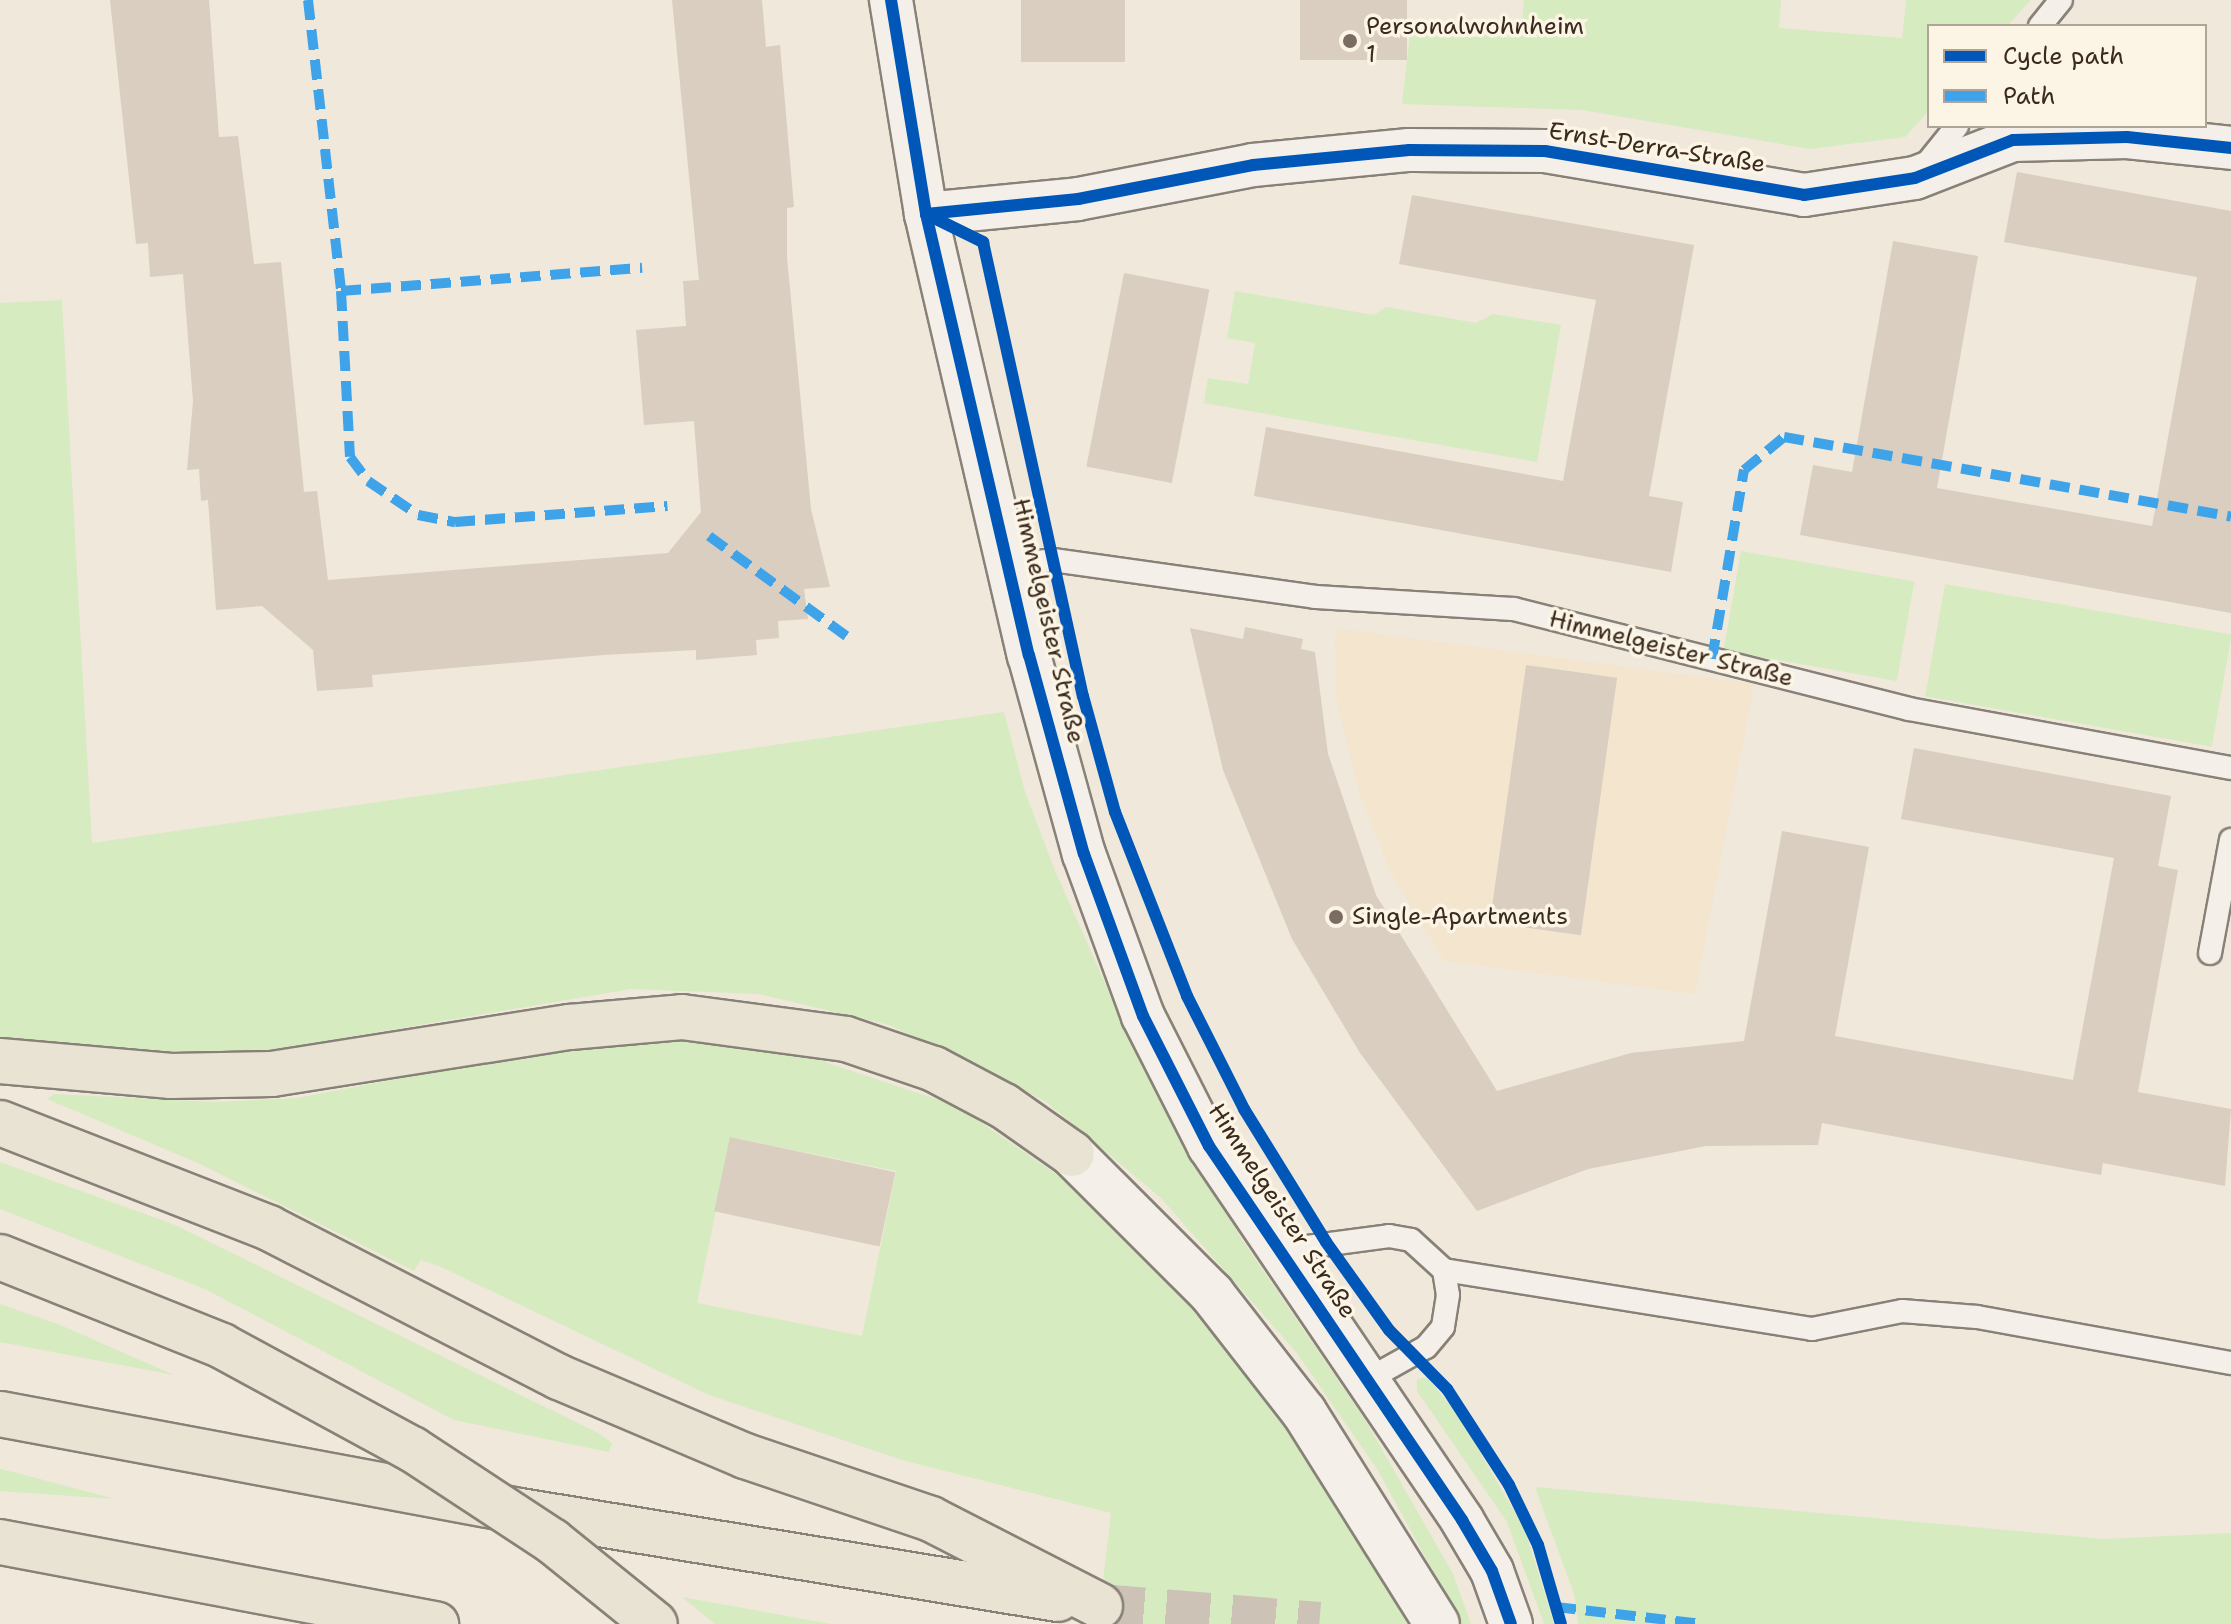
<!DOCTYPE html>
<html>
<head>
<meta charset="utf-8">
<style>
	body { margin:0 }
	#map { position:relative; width:2231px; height:1624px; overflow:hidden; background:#f0e8db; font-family:"Shantell Sans",sans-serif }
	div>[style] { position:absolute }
	.built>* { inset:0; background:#f4e5ce }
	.green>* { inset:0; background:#d6ebc0; transform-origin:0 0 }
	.building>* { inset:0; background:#d9cec0; transform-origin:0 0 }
	.highway-tunnel>* { height:44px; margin-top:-22px; transform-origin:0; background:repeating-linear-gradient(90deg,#ccc2b5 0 44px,transparent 0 66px) }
	.roads { filter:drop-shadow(2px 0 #888178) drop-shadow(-2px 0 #888178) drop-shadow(0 2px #888178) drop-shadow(0 -2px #888178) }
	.lane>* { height:22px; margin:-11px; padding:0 11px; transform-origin:11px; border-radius:11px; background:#f4f0e9 }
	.street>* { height:42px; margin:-21px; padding:0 21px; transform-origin:21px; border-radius:21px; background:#f4f0e9 }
	.secondary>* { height:44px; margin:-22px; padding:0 22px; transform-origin:22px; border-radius:22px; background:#f4f0e9 }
	.highway>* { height:44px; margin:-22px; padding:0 22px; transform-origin:22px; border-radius:22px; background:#e8e3d2 }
	.bridges { filter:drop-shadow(2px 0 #888178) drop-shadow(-2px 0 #888178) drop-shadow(0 2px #888178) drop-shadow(0 -2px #888178) }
	.highway-bridge>* { height:44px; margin:-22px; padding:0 22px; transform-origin:22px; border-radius:22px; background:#e8e3d2 }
	.quiet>* { height:10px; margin-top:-5px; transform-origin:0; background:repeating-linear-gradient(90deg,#3fa3ea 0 20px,transparent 0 30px) }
	.cycleway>* { height:12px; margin:-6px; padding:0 6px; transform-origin:6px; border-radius:6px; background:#0057b8 }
	.dots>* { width:22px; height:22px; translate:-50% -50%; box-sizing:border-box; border:4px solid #fcf5e5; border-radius:50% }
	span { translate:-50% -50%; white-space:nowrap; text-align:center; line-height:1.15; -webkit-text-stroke:7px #fcf5e5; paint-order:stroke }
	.poi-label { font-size:24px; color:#3b2a1e }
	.left { translate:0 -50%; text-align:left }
	.street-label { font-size:24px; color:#3b2a1e }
	.legend { position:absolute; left:1927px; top:24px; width:280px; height:104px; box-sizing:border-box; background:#fcf5e5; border:2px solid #afa495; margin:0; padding:10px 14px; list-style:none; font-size:24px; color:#3b2a1e }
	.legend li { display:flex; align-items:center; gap:16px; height:40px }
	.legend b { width:40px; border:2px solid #afa495 }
</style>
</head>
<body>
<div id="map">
	<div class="built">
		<div style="clip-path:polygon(1335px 628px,1754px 684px,1695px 994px,1444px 961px,1391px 873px,1356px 784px,1336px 696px)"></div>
	</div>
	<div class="green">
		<div style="clip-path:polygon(1524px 0,1781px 0,1779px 28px,1902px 38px,1906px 0,2031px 0,2007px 26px,1929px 26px,1929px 111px,1905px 137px,1810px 149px,1582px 110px,1402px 104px,1411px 25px,1521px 34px)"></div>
		<div style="clip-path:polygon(1235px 291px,1374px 315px,1386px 307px,1476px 323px,1493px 314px,1561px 325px,1537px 462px,1204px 403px,1208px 378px,1248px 384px,1255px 343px,1227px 338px)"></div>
		<div style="clip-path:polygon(62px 300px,92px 843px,1004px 712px,1025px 792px,1054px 868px,1143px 1069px,1241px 1238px,1367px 1423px,1453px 1574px,1471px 1624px,1462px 1624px,1377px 1469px,1296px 1352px,1161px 1198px,1045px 1101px,889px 1025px,759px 994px,631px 989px,260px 1052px,100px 1051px,0 1039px,0 303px)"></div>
		<div style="left:1741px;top:551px;width:176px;height:101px;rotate:10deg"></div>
		<div style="left:1945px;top:584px;width:291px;height:114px;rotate:10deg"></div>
		<div style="clip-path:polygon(evenodd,679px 1040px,792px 1051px,957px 1106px,1065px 1180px,1186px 1298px,1282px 1419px,1408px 1624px,1098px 1624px,1111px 1513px,902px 1460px,709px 1395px,441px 1267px,421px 1260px,414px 1271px,200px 1164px,47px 1099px,54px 1094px,214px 1102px,297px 1098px,566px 1047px,679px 1040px,731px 1137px,896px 1171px,862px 1336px,697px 1303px,731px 1137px)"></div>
		<div style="clip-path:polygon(0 1162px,173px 1224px,600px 1434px,612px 1443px,609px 1452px,454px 1420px,205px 1289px,0 1209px)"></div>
		<div style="clip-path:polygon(0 1304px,58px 1324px,174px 1375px,0 1342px)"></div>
		<div style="clip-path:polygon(1427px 1377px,1458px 1415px,1525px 1530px,1554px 1624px,1544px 1624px,1507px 1522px,1417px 1391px,1417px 1379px)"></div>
		<div style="clip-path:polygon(0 1469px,21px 1474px,115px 1499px,0 1491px)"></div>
		<div style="clip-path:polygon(1535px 1487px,2104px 1539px,2231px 1533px,2231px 1624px,1578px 1624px,1574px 1594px)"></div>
		<div style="clip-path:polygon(682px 1597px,831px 1624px,715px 1624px)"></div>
	</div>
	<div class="building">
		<div style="clip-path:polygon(110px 0,209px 0,219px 137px,238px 136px,254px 264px,281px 262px,304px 492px,317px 491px,328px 580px,668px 553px,701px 512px,694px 421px,644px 425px,636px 330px,686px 326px,683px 281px,699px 280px,672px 0,762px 0,766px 47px,780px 45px,794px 207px,787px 208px,787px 257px,811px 509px,830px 587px,804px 589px,808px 619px,778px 621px,779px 638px,756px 640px,757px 655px,696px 660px,696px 650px,604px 655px,372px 675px,373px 687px,317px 691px,313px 650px,262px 606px,216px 610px,208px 500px,201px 501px,199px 469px,187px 470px,193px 401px,183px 274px,150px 277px,148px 243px,136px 244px)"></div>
		<div style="left:1021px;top:0;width:104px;height:62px"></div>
		<div style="left:1300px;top:0;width:107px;height:60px"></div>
		<div style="clip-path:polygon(2017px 172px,2231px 211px,2231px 613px,1800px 535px,1813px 465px,1852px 472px,1893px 241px,1978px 256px,1937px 488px,2152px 526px,2197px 277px,2004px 242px)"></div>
		<div style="clip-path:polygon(1412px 195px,1694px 245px,1649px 496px,1683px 502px,1671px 572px,1254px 496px,1266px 427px,1563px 481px,1596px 300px,1399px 264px)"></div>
		<div style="left:1124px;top:273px;width:87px;height:197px;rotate:11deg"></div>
		<div style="clip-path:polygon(1245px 627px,1303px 639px,1301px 649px,1315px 652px,1328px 754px,1376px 895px,1497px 1091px,1631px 1053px,1744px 1041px,1782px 831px,1869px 847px,1835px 1036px,2073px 1080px,2114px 858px,1901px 819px,1914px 748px,2171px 796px,2158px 866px,2178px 870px,2138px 1092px,2231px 1109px,2225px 1186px,2103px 1163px,2101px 1175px,1822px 1123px,1818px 1145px,1706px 1146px,1588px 1169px,1477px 1211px,1360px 1053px,1292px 939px,1223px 770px,1190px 628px,1243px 639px)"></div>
		<div style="left:1526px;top:665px;width:92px;height:260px;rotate:8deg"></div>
		<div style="left:730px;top:1137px;width:169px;height:76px;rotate:12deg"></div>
	</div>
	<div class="highway-tunnel">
		<div style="left:1100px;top:1606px;width:220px;rotate:4.7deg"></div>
	</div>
	<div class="roads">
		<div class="lane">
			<div style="left:2040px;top:26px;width:33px;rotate:-51deg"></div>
			<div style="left:1923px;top:168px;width:54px;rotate:-51deg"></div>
			<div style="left:1010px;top:565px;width:43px;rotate:-6.6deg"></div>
			<div style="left:1053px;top:560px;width:265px;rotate:8deg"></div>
			<div style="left:1315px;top:597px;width:199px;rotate:3.5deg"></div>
			<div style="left:1514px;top:609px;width:407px;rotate:14.2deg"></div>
			<div style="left:1909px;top:709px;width:327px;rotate:10.4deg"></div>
			<div style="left:2210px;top:953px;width:115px;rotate:-79.5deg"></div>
			<div style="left:1277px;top:1251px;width:113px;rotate:-7.6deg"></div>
			<div style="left:1389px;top:1236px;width:22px;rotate:10deg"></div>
			<div style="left:1411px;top:1240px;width:45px;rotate:42.3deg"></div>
			<div style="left:1444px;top:1270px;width:25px;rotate:81deg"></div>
			<div style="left:1448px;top:1295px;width:32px;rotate:99deg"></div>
			<div style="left:1443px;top:1327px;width:26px;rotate:130deg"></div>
			<div style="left:1426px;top:1347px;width:68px;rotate:150.8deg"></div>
			<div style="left:1444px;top:1270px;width:373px;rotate:9.1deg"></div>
			<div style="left:1812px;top:1329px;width:92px;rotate:-11.3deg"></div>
			<div style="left:1902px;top:1311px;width:75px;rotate:4.6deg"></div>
			<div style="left:1977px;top:1317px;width:258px;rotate:10.3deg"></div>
		</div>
		<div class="street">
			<div style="left:891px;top:0;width:217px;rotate:80.7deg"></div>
			<div style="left:926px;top:214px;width:453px;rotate:76.9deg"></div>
			<div style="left:1029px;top:655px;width:206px;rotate:74.6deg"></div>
			<div style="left:1084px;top:854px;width:172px;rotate:70deg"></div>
			<div style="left:1143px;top:1016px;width:146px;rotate:63.1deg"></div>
			<div style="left:1209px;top:1146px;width:452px;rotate:55.9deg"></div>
			<div style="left:1462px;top:1520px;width:59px;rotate:59.5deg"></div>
			<div style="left:1492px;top:1571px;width:56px;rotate:70.3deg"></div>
			<div style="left:926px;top:214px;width:153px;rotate:-5.6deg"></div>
			<div style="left:1078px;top:199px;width:178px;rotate:-11deg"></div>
			<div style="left:1253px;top:165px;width:157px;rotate:-5.5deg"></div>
			<div style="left:1409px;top:150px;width:136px;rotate:0.4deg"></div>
			<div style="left:1545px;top:151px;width:263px;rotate:9.6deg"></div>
			<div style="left:1804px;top:195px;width:112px;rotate:-8.7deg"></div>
			<div style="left:1915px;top:178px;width:105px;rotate:-21.2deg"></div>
			<div style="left:2013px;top:140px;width:114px;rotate:-1.5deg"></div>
			<div style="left:2127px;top:137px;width:105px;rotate:6deg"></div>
		</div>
		<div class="secondary">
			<div style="left:1072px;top:1154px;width:198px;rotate:45deg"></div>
			<div style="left:1212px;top:1294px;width:150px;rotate:52.1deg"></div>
			<div style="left:1304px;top:1412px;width:250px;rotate:57.9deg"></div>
		</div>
		<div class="highway">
			<div style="left:0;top:1061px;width:172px;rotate:5deg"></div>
			<div style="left:171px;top:1076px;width:101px;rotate:-1.1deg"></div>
			<div style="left:272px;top:1074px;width:302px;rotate:-9deg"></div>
			<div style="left:570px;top:1027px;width:112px;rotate:-5.1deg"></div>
			<div style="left:682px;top:1017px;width:165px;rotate:7.6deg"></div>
			<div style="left:846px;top:1039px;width:93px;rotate:18.8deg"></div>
			<div style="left:934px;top:1069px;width:79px;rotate:27.9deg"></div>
			<div style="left:1004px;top:1106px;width:83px;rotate:35.2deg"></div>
			<div style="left:0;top:1123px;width:289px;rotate:21.3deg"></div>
			<div style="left:269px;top:1228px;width:326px;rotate:27.2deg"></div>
			<div style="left:559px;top:1377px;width:202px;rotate:23deg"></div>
			<div style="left:745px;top:1456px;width:196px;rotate:18.7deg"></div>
			<div style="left:931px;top:1519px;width:190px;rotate:27.2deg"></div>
			<div style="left:0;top:1414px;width:529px;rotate:10.57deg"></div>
			<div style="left:520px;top:1511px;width:545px;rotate:9.29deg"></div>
			<div style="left:0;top:1542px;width:444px;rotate:10.7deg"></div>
		</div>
	</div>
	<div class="bridges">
		<div class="highway-bridge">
			<div style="left:0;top:1257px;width:239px;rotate:21.8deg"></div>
			<div style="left:222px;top:1346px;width:216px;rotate:28.5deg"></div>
			<div style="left:412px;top:1449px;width:168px;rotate:33.3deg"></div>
			<div style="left:552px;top:1541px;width:132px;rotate:38.9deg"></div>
		</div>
	</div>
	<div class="quiet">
		<div style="left:308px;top:0;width:293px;rotate:83.5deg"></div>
		<div style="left:341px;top:291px;width:166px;rotate:86.9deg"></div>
		<div style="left:350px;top:457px;width:30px;rotate:53deg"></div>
		<div style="left:368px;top:481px;width:60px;rotate:34.2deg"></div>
		<div style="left:418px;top:515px;width:38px;rotate:11deg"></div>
		<div style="left:455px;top:522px;width:213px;rotate:-4.3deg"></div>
		<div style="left:341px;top:291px;width:302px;rotate:-4.4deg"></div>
		<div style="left:709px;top:536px;width:170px;rotate:36.1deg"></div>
		<div style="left:1712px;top:659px;width:192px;rotate:-80.4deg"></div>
		<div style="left:1744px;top:470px;width:52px;rotate:-39.5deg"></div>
		<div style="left:1784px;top:437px;width:454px;rotate:10.1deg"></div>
		<div style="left:1556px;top:1607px;width:149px;rotate:6.6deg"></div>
	</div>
	<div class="cycleway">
		<div style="left:891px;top:0;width:217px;rotate:80.7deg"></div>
		<div style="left:926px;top:214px;width:453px;rotate:76.9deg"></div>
		<div style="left:1029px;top:655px;width:206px;rotate:74.6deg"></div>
		<div style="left:1084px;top:854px;width:172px;rotate:70deg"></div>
		<div style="left:1143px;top:1016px;width:146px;rotate:63.1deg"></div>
		<div style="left:1209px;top:1146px;width:452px;rotate:55.9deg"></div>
		<div style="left:1462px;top:1520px;width:59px;rotate:59.5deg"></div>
		<div style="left:1492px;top:1571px;width:56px;rotate:70.3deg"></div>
		<div style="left:926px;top:214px;width:64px;rotate:26.2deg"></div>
		<div style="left:983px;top:242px;width:465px;rotate:77.6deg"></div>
		<div style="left:1083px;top:696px;width:120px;rotate:74.6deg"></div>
		<div style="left:1115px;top:812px;width:198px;rotate:68.6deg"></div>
		<div style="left:1187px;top:996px;width:127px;rotate:63.2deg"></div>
		<div style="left:1244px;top:1109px;width:156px;rotate:58.3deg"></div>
		<div style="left:1326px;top:1242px;width:108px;rotate:54.4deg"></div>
		<div style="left:1389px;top:1330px;width:83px;rotate:45.5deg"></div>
		<div style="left:1447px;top:1389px;width:114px;rotate:57.1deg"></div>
		<div style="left:1509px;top:1485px;width:67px;rotate:64.2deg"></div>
		<div style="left:1538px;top:1545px;width:82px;rotate:73.8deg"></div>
		<div style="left:926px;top:214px;width:153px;rotate:-5.6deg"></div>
		<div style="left:1078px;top:199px;width:178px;rotate:-11deg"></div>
		<div style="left:1253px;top:165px;width:157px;rotate:-5.5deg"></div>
		<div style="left:1409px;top:150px;width:136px;rotate:0.4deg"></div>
		<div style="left:1545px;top:151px;width:263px;rotate:9.6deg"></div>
		<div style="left:1804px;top:195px;width:112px;rotate:-8.7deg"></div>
		<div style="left:1915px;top:178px;width:105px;rotate:-21.2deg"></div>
		<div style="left:2013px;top:140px;width:114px;rotate:-1.5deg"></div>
		<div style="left:2127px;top:137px;width:105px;rotate:6deg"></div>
	</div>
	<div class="dots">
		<div style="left:1350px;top:41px;background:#7a6c60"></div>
		<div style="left:1336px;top:917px;background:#7a6c60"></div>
	</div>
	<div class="poi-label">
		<span class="left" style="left:1366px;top:41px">Personalwohnheim<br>1</span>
		<span class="left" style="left:1352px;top:917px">Single-Apartments</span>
	</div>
	<div class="street-label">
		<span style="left:1657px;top:148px;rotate:9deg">Ernst-Derra-Straße</span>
		<span style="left:1048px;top:621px;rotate:77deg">Himmelgeister Straße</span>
		<span style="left:1671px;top:649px;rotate:14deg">Himmelgeister Straße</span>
		<span style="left:1282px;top:1211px;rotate:57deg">Himmelgeister Straße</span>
	</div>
	<ul class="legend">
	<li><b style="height:10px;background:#0057b8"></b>Cycle path</li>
	<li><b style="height:10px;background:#3fa3ea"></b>Path</li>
	</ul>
</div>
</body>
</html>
